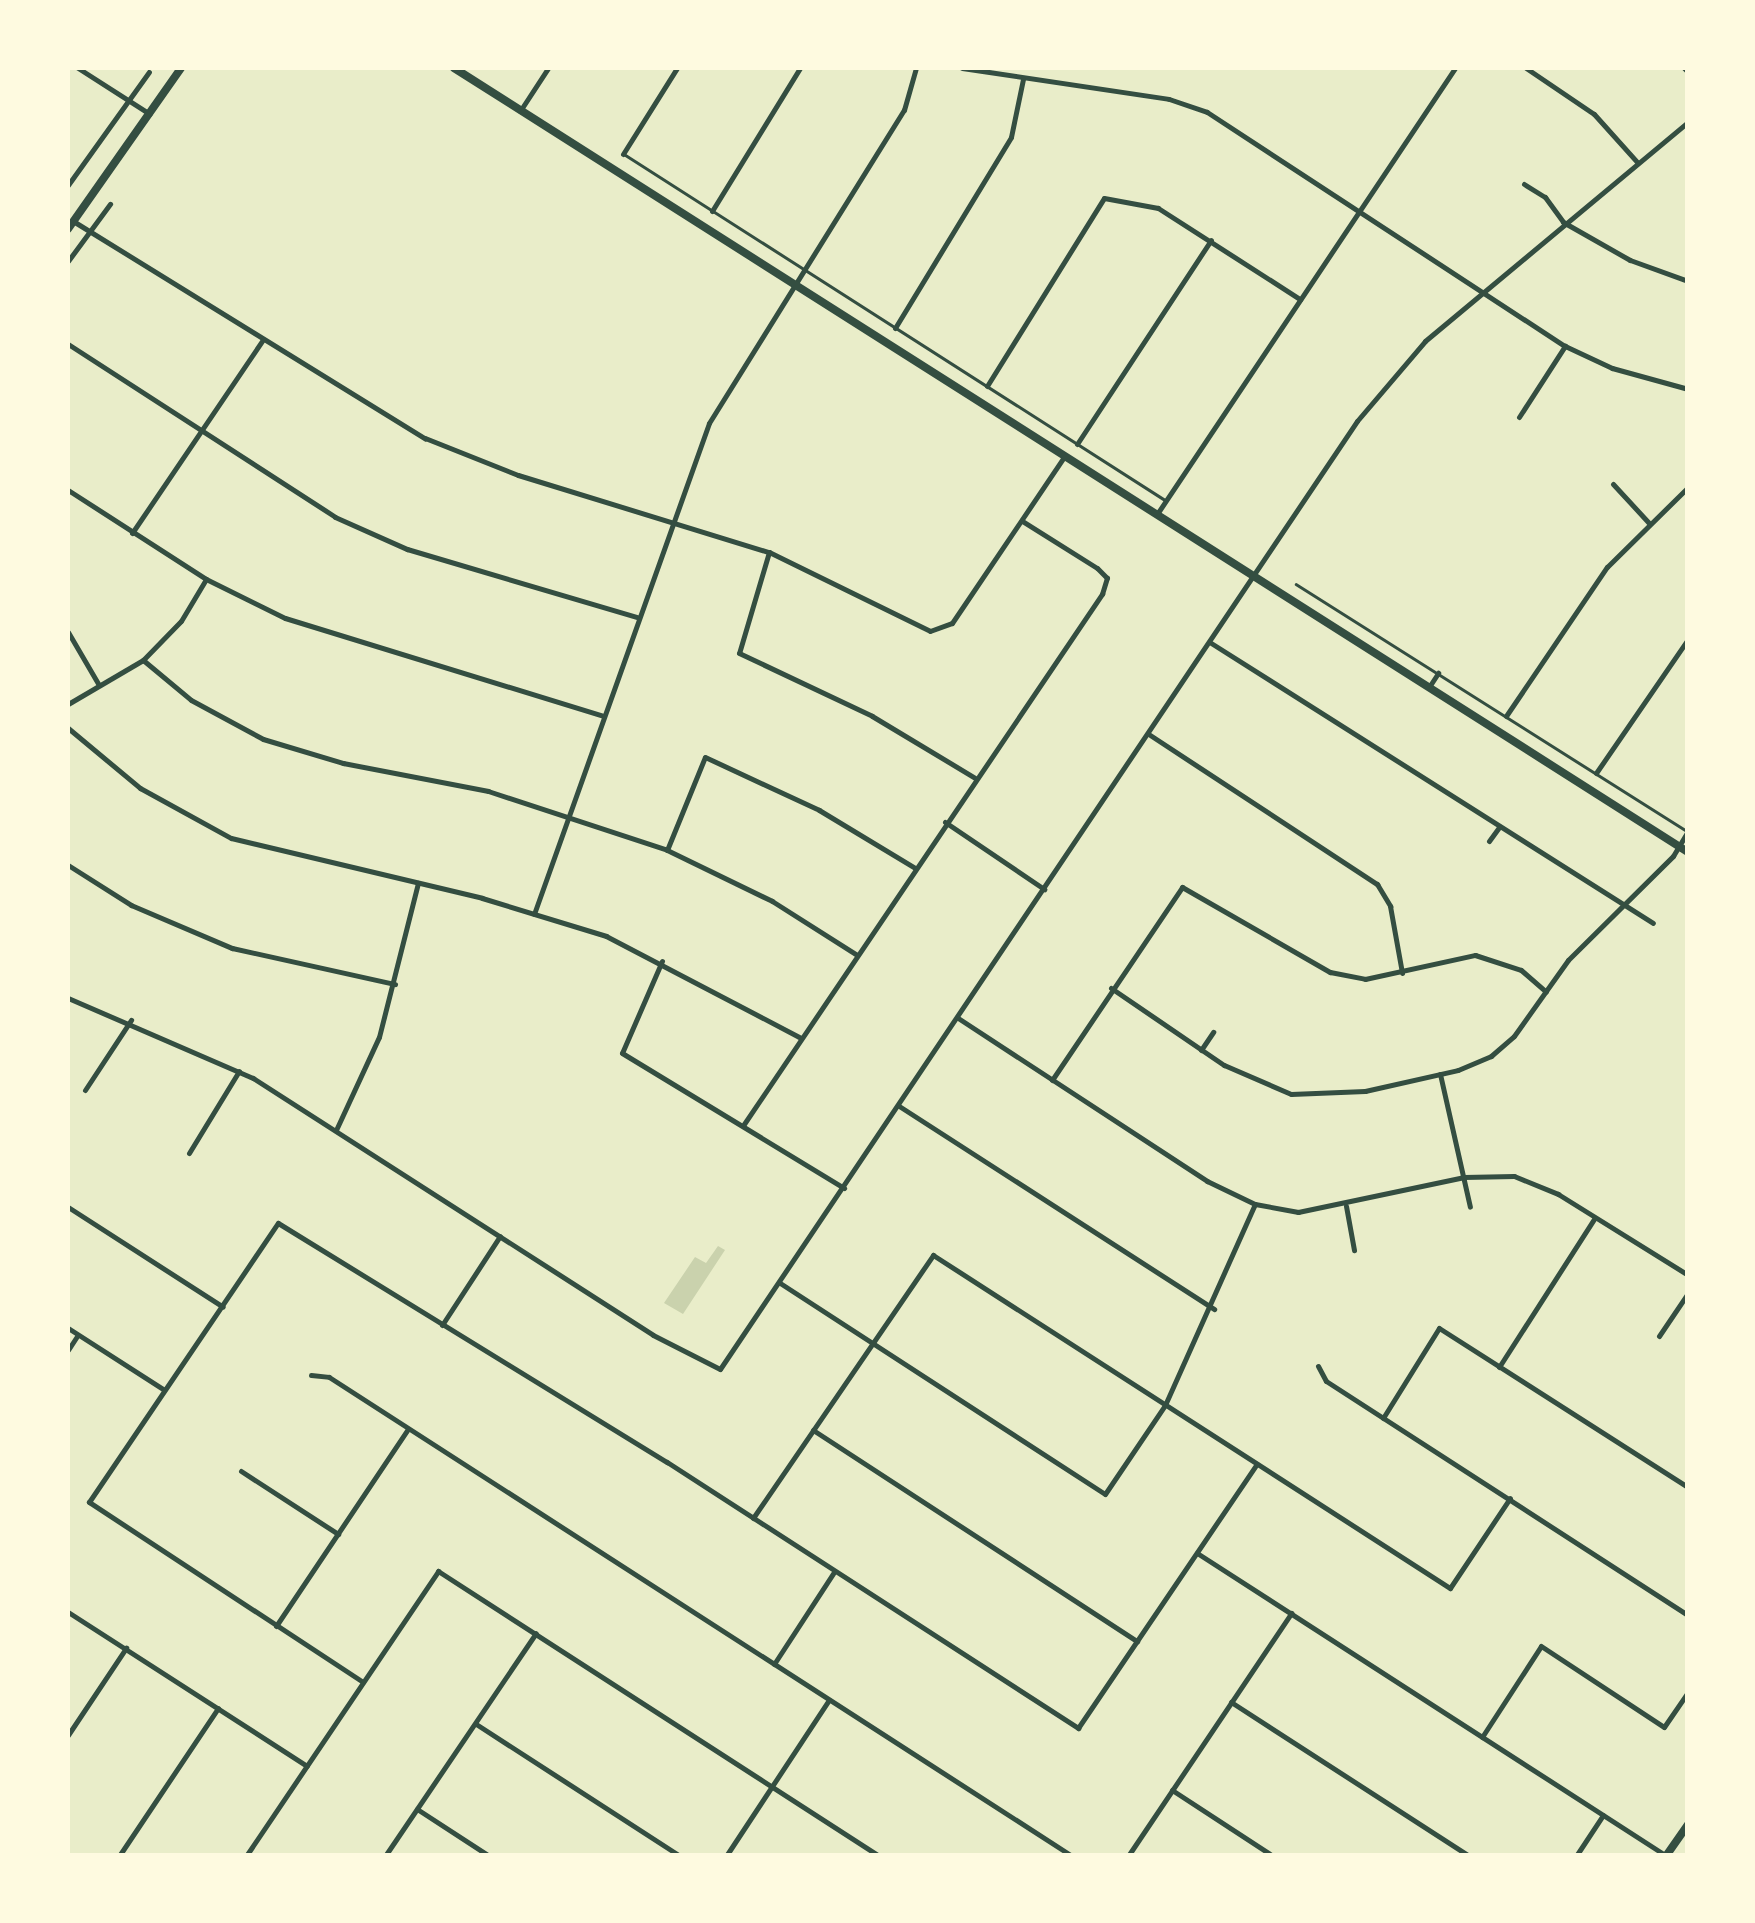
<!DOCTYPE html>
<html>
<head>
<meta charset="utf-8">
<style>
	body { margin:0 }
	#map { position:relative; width:1755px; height:1923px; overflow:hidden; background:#e9edc9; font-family:"DejaVu Sans",sans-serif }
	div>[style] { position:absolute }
	.green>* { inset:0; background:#cad2ad }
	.service>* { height:2.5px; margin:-1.25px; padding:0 1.25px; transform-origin:1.25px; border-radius:1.25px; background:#344e41 }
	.minor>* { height:5px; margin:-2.5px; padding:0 2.5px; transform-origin:2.5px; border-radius:2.5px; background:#344e41 }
	.secondary>* { height:8px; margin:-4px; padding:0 4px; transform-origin:4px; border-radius:4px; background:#344e41 }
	span { translate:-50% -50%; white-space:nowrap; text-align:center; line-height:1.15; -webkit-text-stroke:9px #fefae0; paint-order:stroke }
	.frame { position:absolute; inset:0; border:70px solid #fefae0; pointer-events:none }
</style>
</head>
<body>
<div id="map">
	<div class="green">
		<div style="clip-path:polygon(718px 1246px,725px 1250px,683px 1314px,664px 1303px,695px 1257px,706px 1263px)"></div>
	</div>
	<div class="service">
		<div style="left:624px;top:154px;width:642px;rotate:32.6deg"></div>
		<div style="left:1296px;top:584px;width:462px;rotate:32.3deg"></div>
	</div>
	<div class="minor">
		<div style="left:78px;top:68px;width:85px;rotate:32.6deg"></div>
		<div style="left:962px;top:68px;width:209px;rotate:8.5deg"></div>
		<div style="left:1169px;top:99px;width:40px;rotate:18.9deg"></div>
		<div style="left:1207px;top:112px;width:428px;rotate:33.2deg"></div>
		<div style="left:1565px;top:346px;width:52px;rotate:25.1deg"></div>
		<div style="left:1612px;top:368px;width:79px;rotate:15.4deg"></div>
		<div style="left:1526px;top:68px;width:82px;rotate:34.1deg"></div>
		<div style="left:1594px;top:114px;width:64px;rotate:48.1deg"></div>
		<div style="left:1684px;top:68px;width:6px;rotate:45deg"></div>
		<div style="left:520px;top:111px;width:51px;rotate:-56.9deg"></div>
		<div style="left:623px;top:154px;width:102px;rotate:-57.9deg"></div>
		<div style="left:1524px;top:184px;width:25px;rotate:32deg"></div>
		<div style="left:1545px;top:197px;width:31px;rotate:54deg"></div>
		<div style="left:1563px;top:222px;width:77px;rotate:29.6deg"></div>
		<div style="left:1630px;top:260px;width:62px;rotate:19.9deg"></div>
		<div style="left:68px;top:185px;width:139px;rotate:-54.4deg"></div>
		<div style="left:712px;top:211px;width:168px;rotate:-58.4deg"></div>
		<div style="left:73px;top:221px;width:414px;rotate:31.7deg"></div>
		<div style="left:425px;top:438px;width:100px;rotate:21.7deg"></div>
		<div style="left:518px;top:475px;width:263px;rotate:17.1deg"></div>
		<div style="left:769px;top:552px;width:179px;rotate:26.1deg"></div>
		<div style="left:930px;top:631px;width:23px;rotate:-20deg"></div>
		<div style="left:952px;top:623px;width:200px;rotate:-56deg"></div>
		<div style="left:68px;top:261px;width:71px;rotate:-53.6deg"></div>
		<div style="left:895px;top:328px;width:223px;rotate:-58.7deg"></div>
		<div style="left:1011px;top:137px;width:59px;rotate:-78.3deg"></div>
		<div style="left:68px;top:344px;width:318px;rotate:32.9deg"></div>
		<div style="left:335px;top:517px;width:79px;rotate:24deg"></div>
		<div style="left:407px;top:549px;width:240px;rotate:16.5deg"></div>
		<div style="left:987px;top:386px;width:221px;rotate:-58.1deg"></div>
		<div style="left:1104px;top:198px;width:55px;rotate:10.5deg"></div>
		<div style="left:1158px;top:208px;width:169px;rotate:32.7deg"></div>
		<div style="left:1519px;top:417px;width:85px;rotate:-57.1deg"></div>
		<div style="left:1077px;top:444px;width:244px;rotate:-56.7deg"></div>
		<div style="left:1613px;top:484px;width:53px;rotate:47.3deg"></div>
		<div style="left:68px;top:490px;width:164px;rotate:32.8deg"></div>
		<div style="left:206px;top:579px;width:88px;rotate:26.3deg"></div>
		<div style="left:285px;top:618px;width:333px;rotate:17.1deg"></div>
		<div style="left:1157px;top:514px;width:536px;rotate:-56.25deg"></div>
		<div style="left:132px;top:533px;width:232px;rotate:-55.9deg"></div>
		<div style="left:769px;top:552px;width:105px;rotate:106.5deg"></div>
		<div style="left:739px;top:653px;width:147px;rotate:25.3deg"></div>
		<div style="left:872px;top:716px;width:120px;rotate:31deg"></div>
		<div style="left:68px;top:632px;width:61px;rotate:59.7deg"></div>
		<div style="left:1211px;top:643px;width:523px;rotate:32.35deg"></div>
		<div style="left:143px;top:660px;width:62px;rotate:39.8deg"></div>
		<div style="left:191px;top:700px;width:82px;rotate:28.4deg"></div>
		<div style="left:263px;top:739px;width:84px;rotate:16.7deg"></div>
		<div style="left:343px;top:763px;width:148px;rotate:10.9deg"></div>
		<div style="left:488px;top:791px;width:188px;rotate:18.2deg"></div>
		<div style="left:667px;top:850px;width:117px;rotate:25.9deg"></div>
		<div style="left:772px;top:901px;width:101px;rotate:32.4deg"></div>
		<div style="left:1429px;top:687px;width:17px;rotate:-57deg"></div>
		<div style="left:68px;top:704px;width:87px;rotate:-30.4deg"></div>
		<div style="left:143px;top:660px;width:54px;rotate:-45.7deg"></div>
		<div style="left:181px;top:621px;width:49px;rotate:-59.2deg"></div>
		<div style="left:1506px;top:716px;width:180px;rotate:-55.9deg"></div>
		<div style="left:1607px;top:567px;width:114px;rotate:-44.6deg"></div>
		<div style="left:68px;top:728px;width:94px;rotate:39.8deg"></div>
		<div style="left:140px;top:788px;width:104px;rotate:28.8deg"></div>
		<div style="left:231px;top:838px;width:258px;rotate:13.4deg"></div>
		<div style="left:482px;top:898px;width:130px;rotate:17deg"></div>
		<div style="left:606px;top:936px;width:220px;rotate:27.6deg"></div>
		<div style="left:1150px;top:735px;width:272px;rotate:33.3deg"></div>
		<div style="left:1377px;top:884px;width:26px;rotate:59deg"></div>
		<div style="left:1390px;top:906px;width:68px;rotate:79.8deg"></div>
		<div style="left:1596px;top:773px;width:163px;rotate:-55.5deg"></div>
		<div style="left:945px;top:822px;width:120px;rotate:34.1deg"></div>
		<div style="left:1489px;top:841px;width:17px;rotate:-54deg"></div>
		<div style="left:667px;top:850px;width:100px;rotate:-67.8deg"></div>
		<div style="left:705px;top:757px;width:126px;rotate:24.9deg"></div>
		<div style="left:819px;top:810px;width:112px;rotate:31.1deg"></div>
		<div style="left:68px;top:865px;width:75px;rotate:32.4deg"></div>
		<div style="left:131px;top:905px;width:110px;rotate:23.1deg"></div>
		<div style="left:232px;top:948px;width:167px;rotate:12.5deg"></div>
		<div style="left:534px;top:914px;width:521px;rotate:-70.38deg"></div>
		<div style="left:709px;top:423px;width:369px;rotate:-58.1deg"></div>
		<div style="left:904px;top:110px;width:44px;rotate:-74.1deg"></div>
		<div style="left:662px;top:961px;width:100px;rotate:113.5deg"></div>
		<div style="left:622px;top:1053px;width:260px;rotate:31.3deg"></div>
		<div style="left:1111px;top:988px;width:137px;rotate:34.3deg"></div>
		<div style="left:1224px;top:1065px;width:73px;rotate:23.4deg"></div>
		<div style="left:1291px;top:1094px;width:74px;rotate:-2.3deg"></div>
		<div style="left:1365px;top:1091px;width:95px;rotate:-12.7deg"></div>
		<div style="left:1458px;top:1070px;width:36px;rotate:-23deg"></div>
		<div style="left:1491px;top:1056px;width:30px;rotate:-41deg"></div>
		<div style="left:1514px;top:1036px;width:93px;rotate:-54.6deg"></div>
		<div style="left:1568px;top:960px;width:148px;rotate:-44.7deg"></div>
		<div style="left:1673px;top:856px;width:29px;rotate:-59deg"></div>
		<div style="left:68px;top:998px;width:202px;rotate:23.4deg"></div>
		<div style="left:253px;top:1078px;width:475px;rotate:32.7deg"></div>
		<div style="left:653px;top:1335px;width:75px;rotate:26.9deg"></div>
		<div style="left:720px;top:1369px;width:1142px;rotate:-56.1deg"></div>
		<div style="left:1357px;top:421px;width:105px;rotate:-49.6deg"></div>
		<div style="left:1425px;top:341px;width:342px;rotate:-39.8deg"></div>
		<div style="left:958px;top:1018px;width:298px;rotate:33.2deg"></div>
		<div style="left:1207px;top:1181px;width:53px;rotate:25.6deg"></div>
		<div style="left:1255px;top:1204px;width:44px;rotate:10.5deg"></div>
		<div style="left:1298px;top:1212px;width:170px;rotate:-11.9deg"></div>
		<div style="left:1464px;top:1177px;width:50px;rotate:-1.1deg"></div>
		<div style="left:1514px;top:1176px;width:48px;rotate:22.2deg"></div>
		<div style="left:1558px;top:1194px;width:153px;rotate:31.9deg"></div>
		<div style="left:1201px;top:1050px;width:22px;rotate:-56deg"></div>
		<div style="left:1440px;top:1074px;width:136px;rotate:77.3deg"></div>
		<div style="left:1052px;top:1080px;width:233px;rotate:-56deg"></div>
		<div style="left:1182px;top:887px;width:171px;rotate:29.9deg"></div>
		<div style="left:1330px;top:972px;width:36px;rotate:11deg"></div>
		<div style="left:1365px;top:979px;width:113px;rotate:-12.3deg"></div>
		<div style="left:1475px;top:955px;width:48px;rotate:18.1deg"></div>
		<div style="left:1521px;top:970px;width:33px;rotate:41deg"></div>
		<div style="left:85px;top:1090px;width:84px;rotate:-56.7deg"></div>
		<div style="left:899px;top:1106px;width:375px;rotate:32.8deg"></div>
		<div style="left:744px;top:1124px;width:640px;rotate:-55.96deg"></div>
		<div style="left:1102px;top:594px;width:17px;rotate:-73deg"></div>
		<div style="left:1107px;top:578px;width:14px;rotate:-135deg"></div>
		<div style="left:1097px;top:568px;width:89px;rotate:-147.9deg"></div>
		<div style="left:336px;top:1130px;width:102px;rotate:-65.2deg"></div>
		<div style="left:379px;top:1037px;width:159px;rotate:-75.8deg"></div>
		<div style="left:189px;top:1153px;width:96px;rotate:-58.6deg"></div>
		<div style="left:1346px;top:1206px;width:45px;rotate:79.7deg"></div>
		<div style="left:68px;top:1207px;width:184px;rotate:32.8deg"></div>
		<div style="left:780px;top:1283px;width:387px;rotate:33deg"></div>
		<div style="left:1105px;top:1494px;width:107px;rotate:-56deg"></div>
		<div style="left:1165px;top:1405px;width:220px;rotate:-65.9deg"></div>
		<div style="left:442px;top:1325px;width:106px;rotate:-56.9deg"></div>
		<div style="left:68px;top:1328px;width:113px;rotate:32.7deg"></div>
		<div style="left:1659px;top:1336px;width:52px;rotate:-56deg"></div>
		<div style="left:68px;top:1350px;width:17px;rotate:-57deg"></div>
		<div style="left:1318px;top:1366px;width:17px;rotate:62deg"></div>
		<div style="left:1326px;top:1381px;width:431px;rotate:32.9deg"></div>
		<div style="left:1499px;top:1367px;width:176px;rotate:-57.3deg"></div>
		<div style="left:311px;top:1375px;width:18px;rotate:6deg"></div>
		<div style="left:329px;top:1377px;width:884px;rotate:32.81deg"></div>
		<div style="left:1383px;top:1418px;width:106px;rotate:-58.1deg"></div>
		<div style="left:1439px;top:1328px;width:295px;rotate:32.6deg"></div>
		<div style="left:813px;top:1430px;width:387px;rotate:33.1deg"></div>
		<div style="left:241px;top:1471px;width:116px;rotate:33deg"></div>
		<div style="left:753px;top:1518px;width:319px;rotate:-55.6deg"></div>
		<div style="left:933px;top:1255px;width:615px;rotate:32.79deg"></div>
		<div style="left:1450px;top:1588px;width:108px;rotate:-56.3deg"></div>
		<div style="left:1197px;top:1553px;width:557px;rotate:32.83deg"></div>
		<div style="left:68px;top:1612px;width:284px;rotate:32.8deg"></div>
		<div style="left:276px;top:1626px;width:237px;rotate:-56.2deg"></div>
		<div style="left:774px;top:1664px;width:110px;rotate:-56.9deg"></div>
		<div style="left:363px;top:1682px;width:328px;rotate:-146.7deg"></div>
		<div style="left:89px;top:1502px;width:337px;rotate:-55.9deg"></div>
		<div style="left:278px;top:1223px;width:457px;rotate:31.6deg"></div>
		<div style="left:667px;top:1462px;width:490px;rotate:32.9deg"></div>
		<div style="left:1078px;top:1728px;width:319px;rotate:-55.9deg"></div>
		<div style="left:1231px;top:1702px;width:283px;rotate:32.9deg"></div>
		<div style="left:476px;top:1724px;width:243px;rotate:32.9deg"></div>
		<div style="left:68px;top:1735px;width:105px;rotate:-56.3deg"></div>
		<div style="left:1482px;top:1737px;width:108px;rotate:-57deg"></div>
		<div style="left:1541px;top:1646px;width:147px;rotate:33.4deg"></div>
		<div style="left:1664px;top:1727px;width:42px;rotate:-55.6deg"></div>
		<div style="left:1172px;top:1790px;width:121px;rotate:33.2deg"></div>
		<div style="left:417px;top:1809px;width:86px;rotate:33.1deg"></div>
		<div style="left:119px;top:1856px;width:178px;rotate:-56.2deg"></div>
		<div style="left:246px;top:1856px;width:344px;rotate:-56deg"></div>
		<div style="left:438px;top:1571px;width:525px;rotate:32.87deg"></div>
		<div style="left:385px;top:1856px;width:269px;rotate:-55.9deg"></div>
		<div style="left:726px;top:1856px;width:187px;rotate:-56.6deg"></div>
		<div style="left:1128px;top:1856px;width:293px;rotate:-56.1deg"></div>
		<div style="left:1576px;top:1856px;width:49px;rotate:-56.6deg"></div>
	</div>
	<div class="secondary">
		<div style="left:454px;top:68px;width:1462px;rotate:32.43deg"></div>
		<div style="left:68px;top:229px;width:197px;rotate:-54.9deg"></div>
		<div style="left:1666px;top:1856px;width:39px;rotate:-55deg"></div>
	</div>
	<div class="frame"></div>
</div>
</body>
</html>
